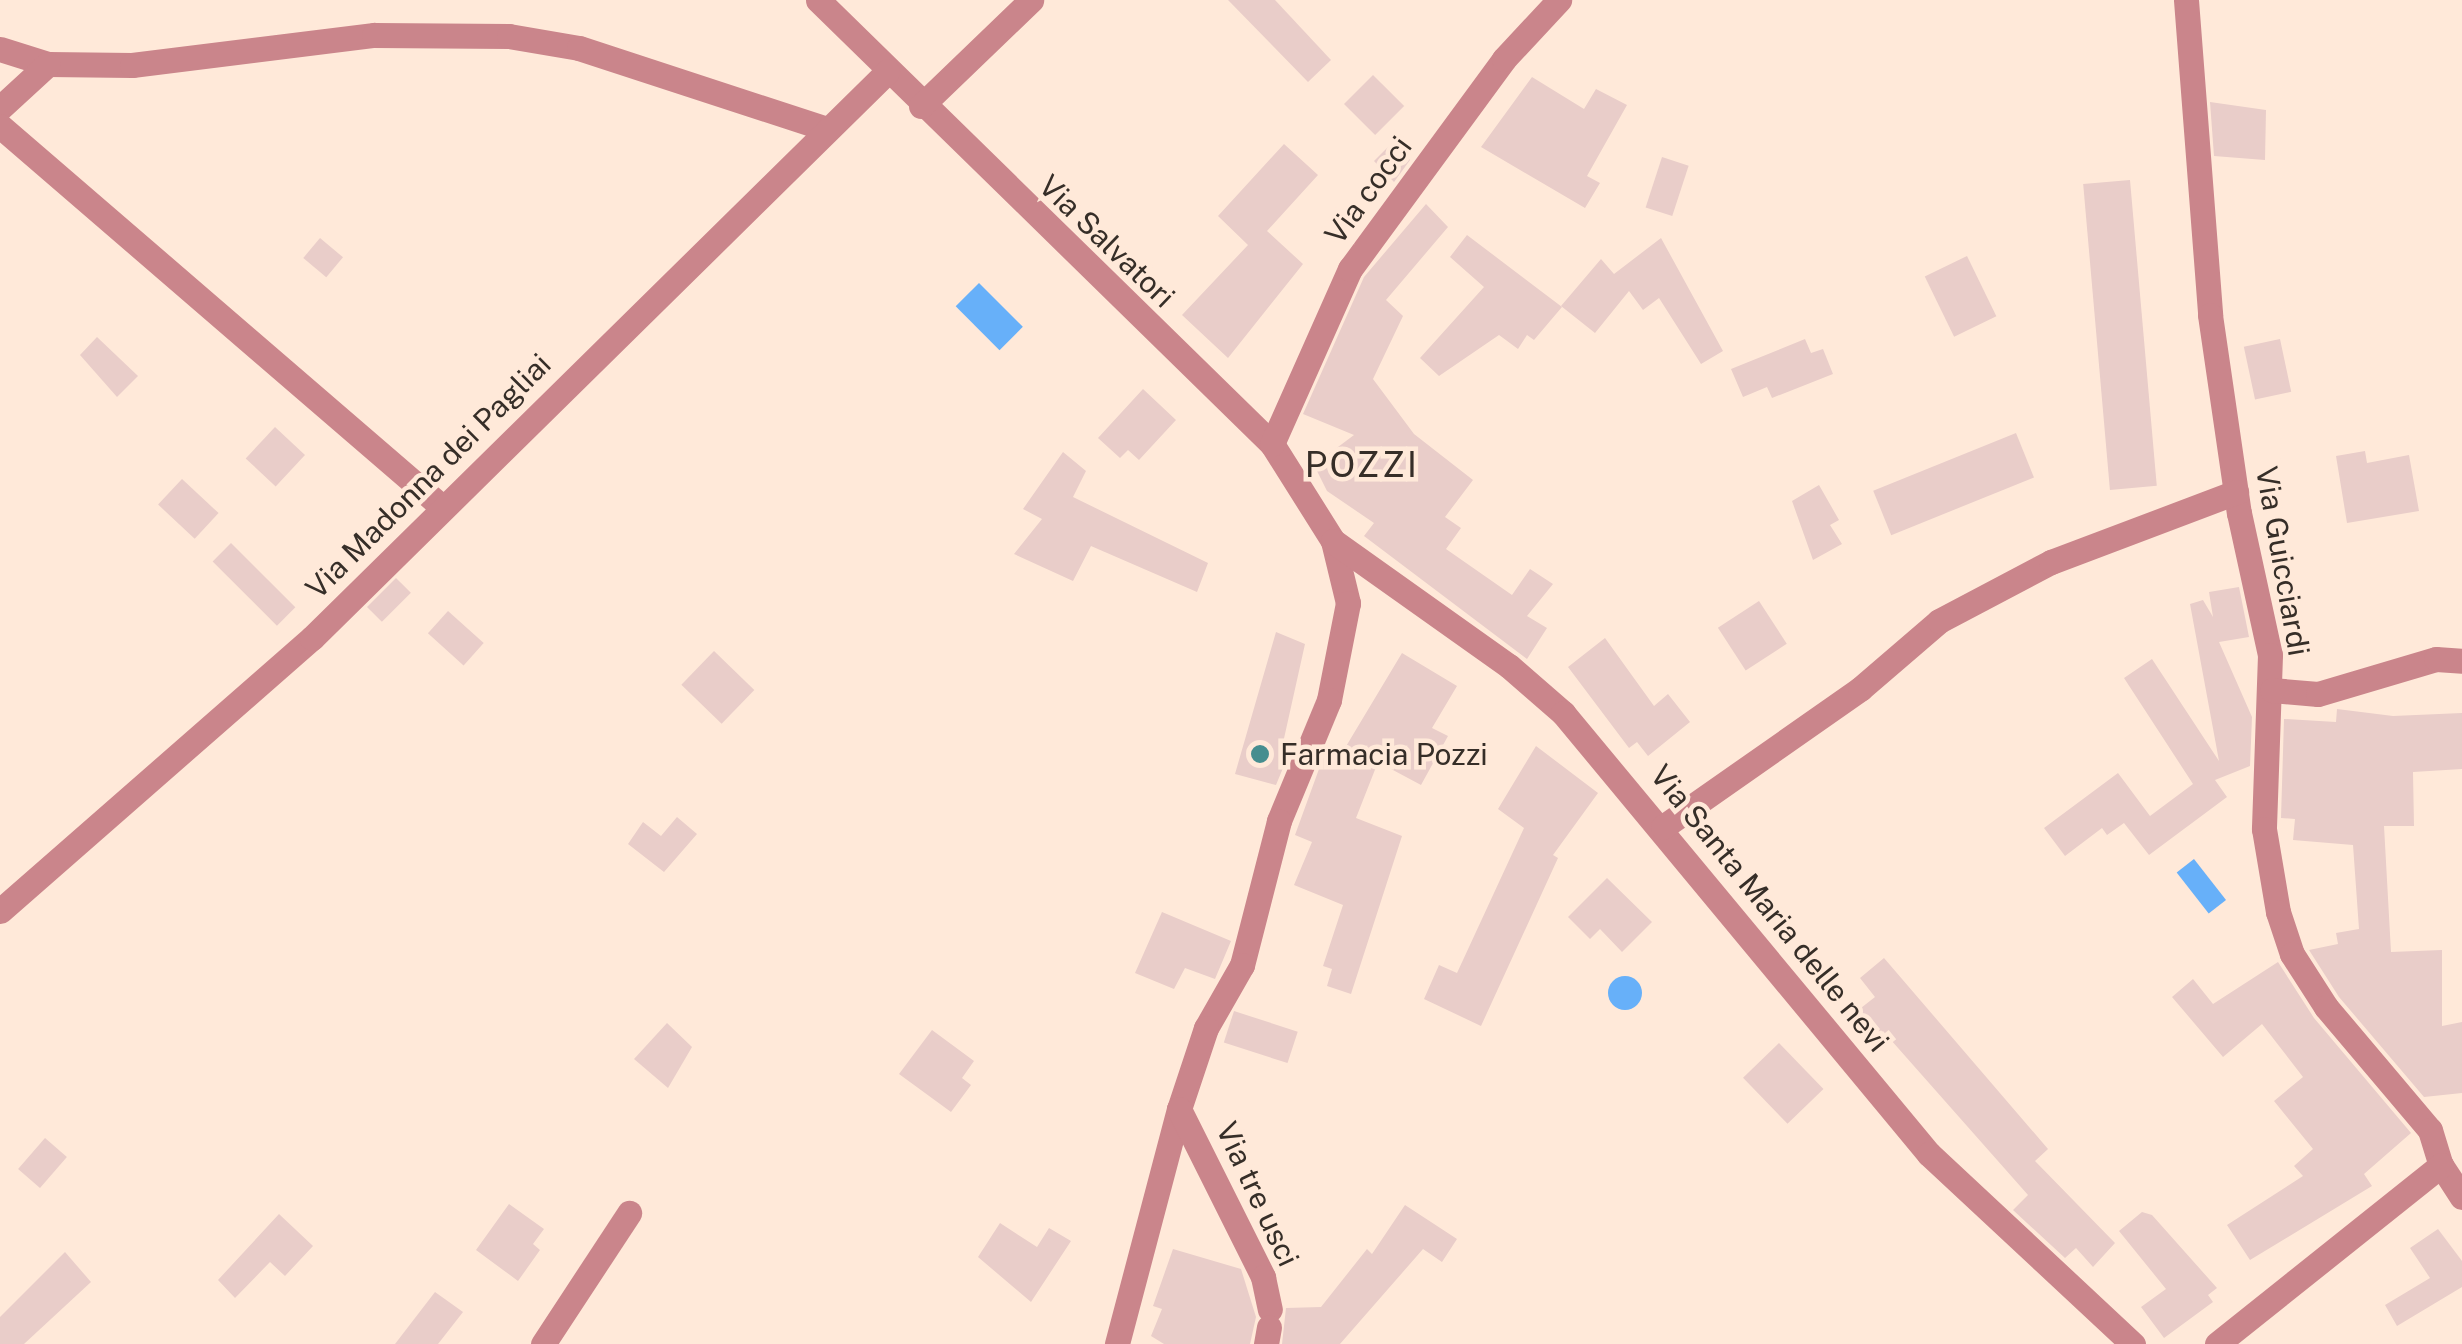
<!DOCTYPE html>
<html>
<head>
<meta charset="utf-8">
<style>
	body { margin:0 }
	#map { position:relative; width:2462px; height:1344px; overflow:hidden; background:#ffe9d9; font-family:"Public Sans",sans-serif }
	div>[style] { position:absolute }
	.water>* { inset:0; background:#67b0f9; transform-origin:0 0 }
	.round { border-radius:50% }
	.building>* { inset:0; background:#e9cdc9; transform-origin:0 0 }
	.minor>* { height:25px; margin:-12.5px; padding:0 12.5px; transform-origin:12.5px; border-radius:12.5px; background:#ca858b }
	.dots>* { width:28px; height:28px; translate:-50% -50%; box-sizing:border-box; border:5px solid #ffe9d9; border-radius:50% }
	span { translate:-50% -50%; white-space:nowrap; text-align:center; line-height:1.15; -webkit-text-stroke:9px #ffe9d9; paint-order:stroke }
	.street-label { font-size:30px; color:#362e28 }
	.poi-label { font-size:30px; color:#362e28 }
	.left { translate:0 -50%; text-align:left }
	.quarter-label { font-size:35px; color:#362e28; letter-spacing:2.5px }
</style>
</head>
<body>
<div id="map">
	<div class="water">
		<div style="left:979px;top:283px;width:62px;height:33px;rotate:45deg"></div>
		<div style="left:2194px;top:859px;width:52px;height:22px;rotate:52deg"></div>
		<div class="round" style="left:1608px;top:976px;width:34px;height:34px"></div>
	</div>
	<div class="building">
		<div style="clip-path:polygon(1228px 0,1275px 0,1331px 60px,1308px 82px)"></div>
		<div style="left:1373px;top:75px;width:44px;height:41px;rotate:45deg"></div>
		<div style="clip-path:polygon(1532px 77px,1584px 109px,1596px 89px,1627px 105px,1587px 176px,1600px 183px,1585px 208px,1481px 147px)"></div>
		<div style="clip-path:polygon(2210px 102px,2266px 110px,2265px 160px,2214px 156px)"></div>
		<div style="clip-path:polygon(1393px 142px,1410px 160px,1394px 182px,1374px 161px)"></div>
		<div style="clip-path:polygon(1284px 144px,1318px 175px,1267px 231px,1303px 264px,1228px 358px,1182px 315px,1248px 245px,1218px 216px)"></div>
		<div style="left:1662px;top:157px;width:28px;height:53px;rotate:18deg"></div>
		<div style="left:2130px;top:180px;width:307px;height:47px;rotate:85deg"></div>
		<div style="clip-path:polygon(1426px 204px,1448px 227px,1386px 300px,1403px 316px,1373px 379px,1414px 434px,1473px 480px,1445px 517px,1461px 528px,1446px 549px,1512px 595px,1530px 569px,1553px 584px,1527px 616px,1547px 628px,1527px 659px,1364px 536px,1374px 523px,1327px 491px,1314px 465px,1354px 435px,1303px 414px,1364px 277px)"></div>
		<div style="clip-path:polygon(1467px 235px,1562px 307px,1534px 340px,1527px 335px,1518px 349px,1499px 335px,1439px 376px,1420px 358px,1484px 287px,1450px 257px)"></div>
		<div style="left:320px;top:238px;width:30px;height:26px;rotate:40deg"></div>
		<div style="clip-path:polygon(1661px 238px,1723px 351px,1701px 364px,1659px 298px,1643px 310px,1629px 291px,1595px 333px,1561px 306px,1601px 259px,1614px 274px)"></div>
		<div style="left:1967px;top:256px;width:67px;height:47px;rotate:64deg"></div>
		<div style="clip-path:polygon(97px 337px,138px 376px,117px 397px,80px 355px)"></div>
		<div style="clip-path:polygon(1805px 339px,1811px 353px,1823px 349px,1833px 374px,1772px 398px,1767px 387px,1743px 397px,1731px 369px)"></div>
		<div style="left:2280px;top:339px;width:54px;height:37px;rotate:78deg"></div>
		<div style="clip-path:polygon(1143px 389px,1176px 420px,1139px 460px,1128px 450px,1120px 458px,1098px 438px)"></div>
		<div style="left:275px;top:427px;width:41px;height:43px;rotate:43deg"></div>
		<div style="left:2016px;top:433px;width:48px;height:154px;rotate:68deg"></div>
		<div style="clip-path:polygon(2365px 451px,2367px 463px,2409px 455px,2419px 511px,2347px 523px,2336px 456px)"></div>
		<div style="clip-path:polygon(1063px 452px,1086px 471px,1073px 497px,1208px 563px,1197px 592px,1091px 546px,1073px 581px,1014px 554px,1042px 519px,1023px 509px)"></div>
		<div style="left:182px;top:479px;width:50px;height:35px;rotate:43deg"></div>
		<div style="clip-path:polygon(1819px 485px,1839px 520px,1830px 525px,1842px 544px,1813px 560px,1792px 501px)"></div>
		<div style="left:231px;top:543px;width:91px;height:26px;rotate:45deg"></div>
		<div style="left:396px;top:578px;width:21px;height:41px;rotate:45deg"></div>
		<div style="clip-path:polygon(2239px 587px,2249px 637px,2219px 642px,2252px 717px,2250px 766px,2215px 780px,2227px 797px,2149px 855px,2124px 823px,2107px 835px,2102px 828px,2065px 856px,2044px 828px,2118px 773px,2150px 816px,2193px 784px,2124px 678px,2152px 659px,2219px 761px,2190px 604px,2203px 600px,2213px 617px,2209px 592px)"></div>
		<div style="left:1759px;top:601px;width:51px;height:49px;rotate:57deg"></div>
		<div style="left:448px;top:611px;width:48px;height:30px;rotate:42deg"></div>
		<div style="clip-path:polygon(1276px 632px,1305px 644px,1283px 743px,1292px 746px,1276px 785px,1235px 774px)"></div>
		<div style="clip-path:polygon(1605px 638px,1654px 706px,1668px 694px,1690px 722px,1648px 756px,1637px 742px,1629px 748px,1568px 667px)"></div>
		<div style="left:714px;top:651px;width:56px;height:47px;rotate:44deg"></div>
		<div style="clip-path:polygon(1402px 653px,1457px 686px,1432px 728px,1448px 736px,1421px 785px,1378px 762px,1356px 818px,1402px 836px,1351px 994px,1327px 986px,1332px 969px,1323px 966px,1343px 905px,1294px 885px,1312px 842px,1295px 835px,1323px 758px,1336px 763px)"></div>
		<div style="clip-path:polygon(2337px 709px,2393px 716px,2462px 713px,2462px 769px,2413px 772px,2414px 826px,2384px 826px,2391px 952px,2442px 950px,2442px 1026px,2462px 1022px,2462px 1093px,2424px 1097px,2339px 997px,2309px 950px,2338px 944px,2336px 933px,2359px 929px,2353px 845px,2293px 840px,2295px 819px,2281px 818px,2284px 719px,2336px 722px)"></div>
		<div style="clip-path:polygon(1536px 746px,1598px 793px,1553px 855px,1558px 858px,1481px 1026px,1424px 999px,1439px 965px,1457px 973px,1524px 828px,1498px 809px)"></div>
		<div style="clip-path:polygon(677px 817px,697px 834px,664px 872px,628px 844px,643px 822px,661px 836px)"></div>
		<div style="clip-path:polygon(1607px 878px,1652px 922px,1622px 952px,1600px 929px,1590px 939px,1568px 917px)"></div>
		<div style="clip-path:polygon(1162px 912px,1231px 941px,1215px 979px,1185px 968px,1174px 989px,1135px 973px)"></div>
		<div style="clip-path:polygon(1884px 958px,2048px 1149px,2035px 1161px,2115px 1243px,2093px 1267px,2076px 1248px,2065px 1258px,2013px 1210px,2028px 1195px,1883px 1031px,1871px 1040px,1852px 1015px,1875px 997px,1860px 978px)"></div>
		<div style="clip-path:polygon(2278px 962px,2314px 1018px,2411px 1133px,2364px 1174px,2372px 1186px,2250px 1260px,2227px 1225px,2303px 1176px,2294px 1166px,2313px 1149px,2274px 1101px,2303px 1077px,2262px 1024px,2223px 1057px,2172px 997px,2193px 979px,2213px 1004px)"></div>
		<div style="left:1234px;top:1011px;width:67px;height:33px;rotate:18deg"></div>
		<div style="clip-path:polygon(667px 1023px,692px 1047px,668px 1088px,634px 1059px)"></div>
		<div style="clip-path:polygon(932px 1030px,974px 1061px,962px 1078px,971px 1085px,951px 1112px,899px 1074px)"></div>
		<div style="left:1779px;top:1043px;width:64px;height:50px;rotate:46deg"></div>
		<div style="left:45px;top:1138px;width:29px;height:41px;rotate:41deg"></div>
		<div style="clip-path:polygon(509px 1204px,544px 1229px,533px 1244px,540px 1250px,518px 1281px,476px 1250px)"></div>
		<div style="clip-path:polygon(1405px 1205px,1457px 1239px,1442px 1262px,1423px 1249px,1340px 1344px,1282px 1344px,1286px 1308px,1321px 1307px,1367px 1249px,1372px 1254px)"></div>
		<div style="clip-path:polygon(2142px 1212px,2152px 1215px,2217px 1288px,2208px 1295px,2213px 1302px,2164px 1338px,2141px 1307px,2166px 1289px,2119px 1231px)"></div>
		<div style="clip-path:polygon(279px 1214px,313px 1246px,285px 1276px,270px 1262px,235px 1298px,218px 1280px)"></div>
		<div style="clip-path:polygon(1000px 1223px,1037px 1247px,1049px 1228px,1071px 1241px,1031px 1302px,978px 1257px)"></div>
		<div style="clip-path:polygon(2438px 1229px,2462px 1261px,2462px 1287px,2397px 1326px,2385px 1305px,2430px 1278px,2410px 1248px)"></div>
		<div style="clip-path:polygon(1173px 1249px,1241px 1269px,1256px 1317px,1250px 1344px,1164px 1344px,1151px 1336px,1162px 1309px,1153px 1306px)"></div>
		<div style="clip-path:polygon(65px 1252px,91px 1282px,24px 1344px,0 1344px,0 1317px)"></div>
		<div style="clip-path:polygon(435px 1292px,463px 1312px,438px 1344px,395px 1344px)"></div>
	</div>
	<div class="minor">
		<div style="left:818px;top:0;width:635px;rotate:44.36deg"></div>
		<div style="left:1272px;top:444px;width:115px;rotate:57.8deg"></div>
		<div style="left:1333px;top:541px;width:64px;rotate:76.4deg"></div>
		<div style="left:1348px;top:603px;width:99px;rotate:101.1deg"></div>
		<div style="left:1329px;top:700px;width:131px;rotate:112.5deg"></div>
		<div style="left:1279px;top:821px;width:149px;rotate:104.4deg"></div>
		<div style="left:1242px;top:965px;width:73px;rotate:119.7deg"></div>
		<div style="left:1206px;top:1028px;width:85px;rotate:108.4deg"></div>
		<div style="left:1179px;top:1109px;width:243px;rotate:104.8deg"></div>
		<div style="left:2186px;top:0;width:316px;rotate:85.6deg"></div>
		<div style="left:2210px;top:315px;width:200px;rotate:81.7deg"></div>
		<div style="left:2239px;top:513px;width:145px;rotate:77.7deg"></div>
		<div style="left:2270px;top:655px;width:174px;rotate:92deg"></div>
		<div style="left:2264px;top:829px;width:84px;rotate:80.4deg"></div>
		<div style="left:2278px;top:912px;width:44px;rotate:71.6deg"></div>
		<div style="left:2292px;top:954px;width:63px;rotate:57.3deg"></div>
		<div style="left:2326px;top:1007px;width:161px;rotate:49.8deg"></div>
		<div style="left:2430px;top:1130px;width:37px;rotate:73deg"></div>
		<div style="left:2441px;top:1165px;width:38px;rotate:57deg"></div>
		<div style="left:0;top:49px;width:50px;rotate:17.4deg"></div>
		<div style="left:48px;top:64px;width:84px;rotate:0.7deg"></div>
		<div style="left:132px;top:65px;width:244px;rotate:-7.1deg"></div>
		<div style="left:374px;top:35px;width:135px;rotate:0.4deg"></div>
		<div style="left:509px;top:36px;width:71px;rotate:9.7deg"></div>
		<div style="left:579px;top:48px;width:258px;rotate:18.1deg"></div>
		<div style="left:921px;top:106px;width:153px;rotate:-43.9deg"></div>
		<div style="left:0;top:108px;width:65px;rotate:-42.5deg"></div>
		<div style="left:0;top:126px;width:582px;rotate:40.75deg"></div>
		<div style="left:1272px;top:444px;width:192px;rotate:-66deg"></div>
		<div style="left:1350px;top:269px;width:260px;rotate:-53.7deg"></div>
		<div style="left:1504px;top:59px;width:81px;rotate:-47deg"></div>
		<div style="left:1333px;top:541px;width:216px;rotate:35.4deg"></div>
		<div style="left:1509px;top:666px;width:72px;rotate:41deg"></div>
		<div style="left:1563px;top:713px;width:573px;rotate:50.31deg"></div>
		<div style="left:1929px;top:1154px;width:279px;rotate:43deg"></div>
		<div style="left:2272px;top:690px;width:46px;rotate:5deg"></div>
		<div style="left:2318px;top:694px;width:123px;rotate:-16.5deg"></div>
		<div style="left:2436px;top:659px;width:26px;rotate:4deg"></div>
		<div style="left:1663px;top:827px;width:241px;rotate:-35deg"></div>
		<div style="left:1860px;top:689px;width:104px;rotate:-40.7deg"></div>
		<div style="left:1939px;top:621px;width:127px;rotate:-27.8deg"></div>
		<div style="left:2051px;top:562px;width:198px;rotate:-20.7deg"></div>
		<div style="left:0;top:911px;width:415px;rotate:-41.2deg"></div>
		<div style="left:312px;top:638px;width:807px;rotate:-44.55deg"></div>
		<div style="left:1179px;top:1109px;width:188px;rotate:63.4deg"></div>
		<div style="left:1263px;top:1277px;width:33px;rotate:78deg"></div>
		<div style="left:543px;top:1344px;width:157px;rotate:-56.7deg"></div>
		<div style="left:1266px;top:1344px;width:17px;rotate:-80deg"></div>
		<div style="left:2217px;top:1344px;width:287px;rotate:-38.6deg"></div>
	</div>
	<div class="dots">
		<div style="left:1260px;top:754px;background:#468e8f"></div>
	</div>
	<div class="street-label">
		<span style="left:1368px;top:190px;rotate:-54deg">Via cocci</span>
		<span style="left:1107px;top:241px;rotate:44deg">Via Salvatori</span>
		<span style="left:428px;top:476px;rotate:-45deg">Via Madonna dei Pagliai</span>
		<span style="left:2283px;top:561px;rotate:80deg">Via Guicciardi</span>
		<span style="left:1770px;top:908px;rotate:51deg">Via Santa Maria delle nevi</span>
		<span style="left:1258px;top:1194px;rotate:65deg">Via tre usci</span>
	</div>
	<div class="poi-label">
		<span class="left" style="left:1280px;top:754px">Farmacia Pozzi</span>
	</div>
	<div class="quarter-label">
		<span style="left:1362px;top:465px">POZZI</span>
	</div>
</div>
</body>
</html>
